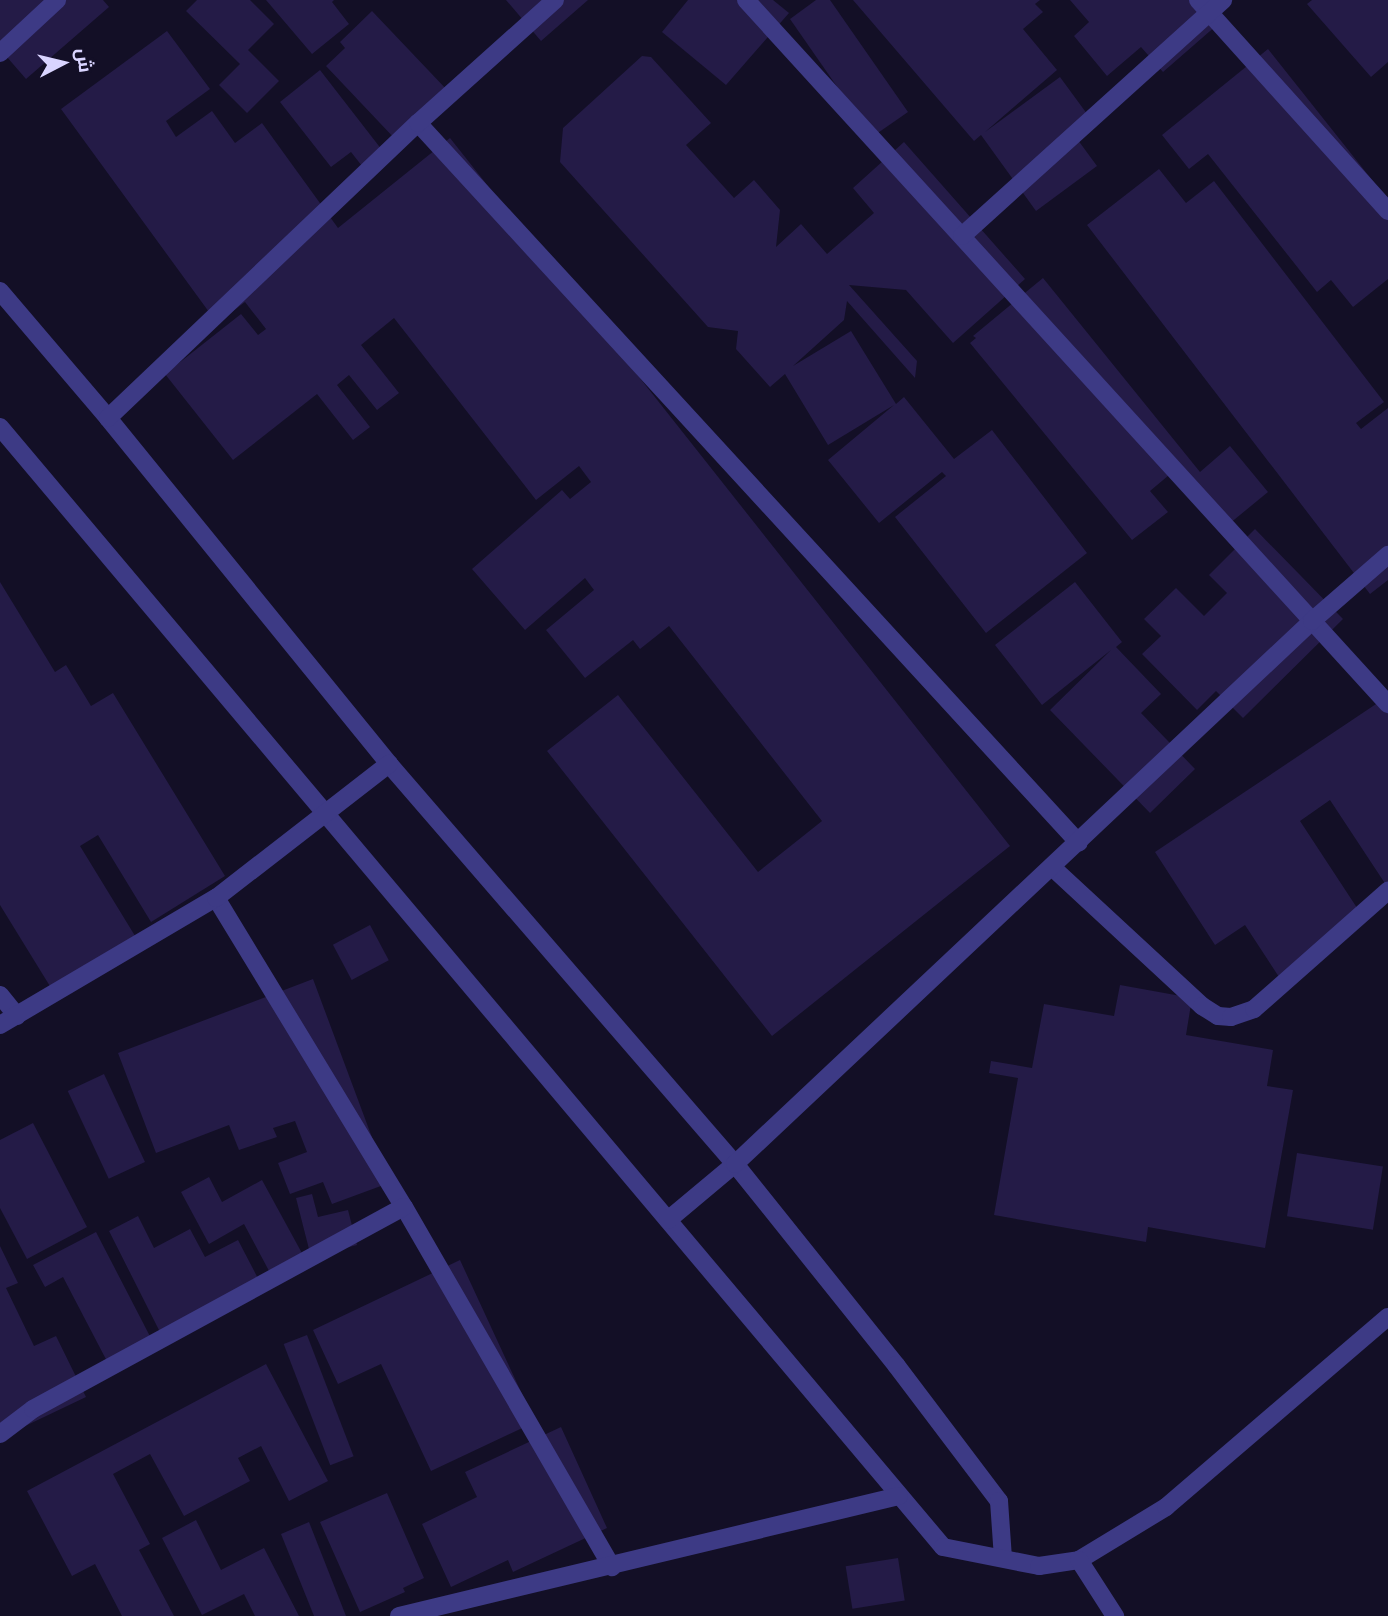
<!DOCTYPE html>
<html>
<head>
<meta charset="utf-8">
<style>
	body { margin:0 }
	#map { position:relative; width:1388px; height:1616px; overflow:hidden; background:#130f26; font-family:Poppins,Cairo,sans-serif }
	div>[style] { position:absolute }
	.building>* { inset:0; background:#241b47; transform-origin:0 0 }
	.minor>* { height:18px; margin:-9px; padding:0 9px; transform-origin:9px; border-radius:9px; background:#3d3a85 }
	span { translate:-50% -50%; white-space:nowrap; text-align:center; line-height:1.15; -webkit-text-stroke:7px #130f26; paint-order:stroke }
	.north { position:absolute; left:28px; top:28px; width:70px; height:70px; -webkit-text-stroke:5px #130f26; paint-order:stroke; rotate:83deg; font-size:19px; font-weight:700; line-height:28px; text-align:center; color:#d9d4ff }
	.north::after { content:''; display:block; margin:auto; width:24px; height:32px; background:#d9d4ff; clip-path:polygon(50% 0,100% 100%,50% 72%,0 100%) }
</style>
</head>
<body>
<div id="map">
	<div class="building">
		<div style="clip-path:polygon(0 0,103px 0,109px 7px,26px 79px,0 49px)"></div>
		<div style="clip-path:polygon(197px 0,250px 0,274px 24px,248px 50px,279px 81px,247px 113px,219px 85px,240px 64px,186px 11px)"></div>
		<div style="clip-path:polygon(266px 0,334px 0,332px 2px,349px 24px,312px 54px)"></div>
		<div style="clip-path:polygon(506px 0,588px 0,541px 41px)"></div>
		<div style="clip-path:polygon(688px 0,773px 0,789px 13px,726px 85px,662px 32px)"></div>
		<div style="clip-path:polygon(816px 0,830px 0,908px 112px,872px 137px,790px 19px)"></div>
		<div style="clip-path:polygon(853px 0,1040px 0,1035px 4px,1043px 12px,1023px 29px,1057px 70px,985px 132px,1060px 77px,1093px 122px,1075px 136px,1097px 166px,1036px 211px,981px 135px,974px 141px)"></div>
		<div style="clip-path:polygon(1070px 0,1209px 0,1225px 18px,1163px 72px,1141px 47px,1107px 76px,1074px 36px,1089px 22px)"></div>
		<div style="clip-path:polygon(1312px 0,1388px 0,1388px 62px,1371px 77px,1307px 4px)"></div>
		<div style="clip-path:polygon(372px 11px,448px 91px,396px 140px,326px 66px,345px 48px,340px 42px)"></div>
		<div style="clip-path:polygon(167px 31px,210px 89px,166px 121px,176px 137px,212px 111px,235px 143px,262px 123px,338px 228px,450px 138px,1010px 846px,772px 1036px,547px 751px,618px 695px,758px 872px,822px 821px,669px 626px,640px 649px,633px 640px,585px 678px,546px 630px,594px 590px,585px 578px,525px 630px,472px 569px,562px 490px,570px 499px,591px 482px,579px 466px,536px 500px,394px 318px,361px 345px,399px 393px,377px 410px,349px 375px,337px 385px,370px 427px,353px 440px,317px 394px,233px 460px,165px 374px,241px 314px,258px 335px,266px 329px,245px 302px,217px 323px,61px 109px)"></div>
		<div style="clip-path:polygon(1268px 49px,1388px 200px,1388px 279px,1353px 307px,1331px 280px,1317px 292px,1208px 154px,1189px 169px,1162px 135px)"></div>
		<div style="clip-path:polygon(642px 56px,651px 57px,711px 123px,686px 145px,734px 198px,754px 180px,780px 210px,776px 247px,801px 224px,827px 254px,874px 213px,853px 188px,904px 142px,1025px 279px,953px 343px,906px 290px,849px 285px,917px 361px,915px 378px,847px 301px,844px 320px,793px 366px,851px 331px,896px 404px,904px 397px,954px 459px,992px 430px,1087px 553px,986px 633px,895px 517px,946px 476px,942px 472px,879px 523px,828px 460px,894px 405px,828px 445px,785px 374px,770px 387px,736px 349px,738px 331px,708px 327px,560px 162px,563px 128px)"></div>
		<div style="clip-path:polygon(320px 70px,389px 159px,369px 175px,351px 152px,331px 167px,280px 102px)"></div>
		<div style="clip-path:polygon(1159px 169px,1186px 203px,1214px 181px,1384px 402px,1356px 423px,1361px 429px,1388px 408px,1388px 580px,1370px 594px,1087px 225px)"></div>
		<div style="clip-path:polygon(1043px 278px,1200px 472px,1230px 446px,1268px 492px,1229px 524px,1181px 465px,1150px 491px,1168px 512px,1132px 540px,970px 343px,976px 338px,973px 336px)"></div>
		<div style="clip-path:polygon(1255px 529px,1343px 619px,1243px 718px,1216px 691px,1197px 710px,1142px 654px,1161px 636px,1144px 619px,1176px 588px,1204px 616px,1227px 593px,1209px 575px)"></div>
		<div style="clip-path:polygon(0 582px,55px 672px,66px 665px,91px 706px,113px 693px,225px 876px,151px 922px,98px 835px,80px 846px,140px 944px,56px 996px,0 905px)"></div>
		<div style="clip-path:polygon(1075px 582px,1122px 642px,1116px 647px,1161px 694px,1141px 713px,1195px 769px,1150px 813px,1050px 710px,1111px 650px,1042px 705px,995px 645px)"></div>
		<div style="clip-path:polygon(1388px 696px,1388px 888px,1330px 800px,1300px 821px,1365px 920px,1279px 977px,1245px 925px,1215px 945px,1155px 852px)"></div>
		<div style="left:370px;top:925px;width:40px;height:42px;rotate:62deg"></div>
		<div style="clip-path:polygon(313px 979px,389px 1183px,332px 1204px,323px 1182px,290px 1194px,278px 1163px,307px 1152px,295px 1121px,273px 1128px,277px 1137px,239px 1150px,229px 1125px,156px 1153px,118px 1053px)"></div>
		<div style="clip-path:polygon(1120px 985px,1192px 998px,1186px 1035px,1273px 1050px,1267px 1086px,1293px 1090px,1265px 1248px,1148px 1227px,1146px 1242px,994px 1215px,1018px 1078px,989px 1073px,991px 1061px,1032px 1068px,1044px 1004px,1114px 1016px)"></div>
		<div style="left:104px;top:1074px;width:97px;height:40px;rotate:65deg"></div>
		<div style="clip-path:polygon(33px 1123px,87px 1227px,27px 1259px,0 1208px,0 1140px)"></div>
		<div style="left:1297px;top:1153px;width:87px;height:64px;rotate:9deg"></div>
		<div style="clip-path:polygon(209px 1177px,222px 1202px,262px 1180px,309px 1266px,276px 1284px,244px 1224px,209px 1244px,181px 1192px)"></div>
		<div style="clip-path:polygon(312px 1194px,318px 1217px,348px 1210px,357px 1245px,311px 1257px,296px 1198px)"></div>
		<div style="clip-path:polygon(138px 1216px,154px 1248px,190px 1229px,205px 1257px,238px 1240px,262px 1286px,163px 1338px,109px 1231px)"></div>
		<div style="clip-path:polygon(96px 1232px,154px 1344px,110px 1367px,63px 1277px,45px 1287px,33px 1265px)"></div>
		<div style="clip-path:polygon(0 1246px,18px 1283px,6px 1288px,34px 1346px,56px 1336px,86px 1397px,0 1438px)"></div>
		<div style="clip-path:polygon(460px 1260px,535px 1422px,431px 1471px,381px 1364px,338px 1384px,313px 1330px)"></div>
		<div style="left:307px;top:1335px;width:130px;height:25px;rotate:69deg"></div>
		<div style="clip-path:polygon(266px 1364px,328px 1481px,289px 1501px,261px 1446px,238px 1458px,250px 1481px,184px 1516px,150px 1454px,113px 1474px,150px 1544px,139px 1550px,174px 1616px,122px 1616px,95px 1564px,72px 1576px,27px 1491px)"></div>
		<div style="clip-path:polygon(561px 1427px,607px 1528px,513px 1572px,508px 1560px,451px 1587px,422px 1524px,477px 1497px,465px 1472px)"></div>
		<div style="clip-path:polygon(387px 1493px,424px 1578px,403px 1588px,405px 1592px,360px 1612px,320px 1522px)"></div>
		<div style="clip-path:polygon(196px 1520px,221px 1570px,264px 1548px,299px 1616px,255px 1616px,244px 1594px,202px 1615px,162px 1538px)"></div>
		<div style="clip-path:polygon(309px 1522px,346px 1616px,314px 1616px,281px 1534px)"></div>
		<div style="left:898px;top:1558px;width:43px;height:53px;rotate:81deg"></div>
	</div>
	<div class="minor">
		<div style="left:746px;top:0;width:953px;rotate:47.64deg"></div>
		<div style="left:1198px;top:0;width:284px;rotate:48deg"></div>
		<div style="left:0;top:53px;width:78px;rotate:-42.9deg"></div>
		<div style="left:418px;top:123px;width:977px;rotate:47.45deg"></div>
		<div style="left:962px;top:236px;width:352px;rotate:-42.1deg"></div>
		<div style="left:0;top:291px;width:167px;rotate:49.6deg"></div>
		<div style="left:108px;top:418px;width:446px;rotate:50.9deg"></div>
		<div style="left:389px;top:764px;width:529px;rotate:49.14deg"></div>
		<div style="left:735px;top:1164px;width:258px;rotate:51.3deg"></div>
		<div style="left:896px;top:1365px;width:171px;rotate:52.9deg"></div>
		<div style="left:999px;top:1501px;width:57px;rotate:86deg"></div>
		<div style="left:108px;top:418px;width:428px;rotate:-43.6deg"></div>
		<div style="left:418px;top:123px;width:184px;rotate:-41.9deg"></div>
		<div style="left:0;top:427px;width:1464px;rotate:49.9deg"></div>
		<div style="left:943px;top:1547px;width:98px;rotate:11.2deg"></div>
		<div style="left:1039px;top:1566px;width:40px;rotate:-8.5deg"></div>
		<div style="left:1079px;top:1560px;width:102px;rotate:-31.3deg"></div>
		<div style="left:1166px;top:1507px;width:292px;rotate:-40.6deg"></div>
		<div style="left:1053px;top:868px;width:203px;rotate:42.8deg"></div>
		<div style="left:1202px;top:1006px;width:19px;rotate:32deg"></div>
		<div style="left:1218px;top:1016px;width:13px;rotate:4deg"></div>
		<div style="left:1231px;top:1017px;width:24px;rotate:-19deg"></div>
		<div style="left:1254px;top:1009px;width:179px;rotate:-41.4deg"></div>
		<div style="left:216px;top:898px;width:362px;rotate:58.7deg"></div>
		<div style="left:404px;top:1207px;width:416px;rotate:60deg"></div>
		<div style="left:0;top:995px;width:27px;rotate:51deg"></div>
		<div style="left:0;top:1025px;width:251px;rotate:-30.5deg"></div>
		<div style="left:216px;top:898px;width:219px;rotate:-37.8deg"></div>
		<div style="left:668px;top:1220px;width:87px;rotate:-39.9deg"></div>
		<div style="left:735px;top:1164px;width:792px;rotate:-43.26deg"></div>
		<div style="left:1312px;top:621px;width:101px;rotate:-41deg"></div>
		<div style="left:0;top:1434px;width:41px;rotate:-37.1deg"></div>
		<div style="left:33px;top:1409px;width:422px;rotate:-28.6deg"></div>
		<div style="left:1079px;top:1560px;width:67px;rotate:57.3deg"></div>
		<div style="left:399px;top:1616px;width:514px;rotate:-13.5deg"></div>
	</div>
	<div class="north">ش</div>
</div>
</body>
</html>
